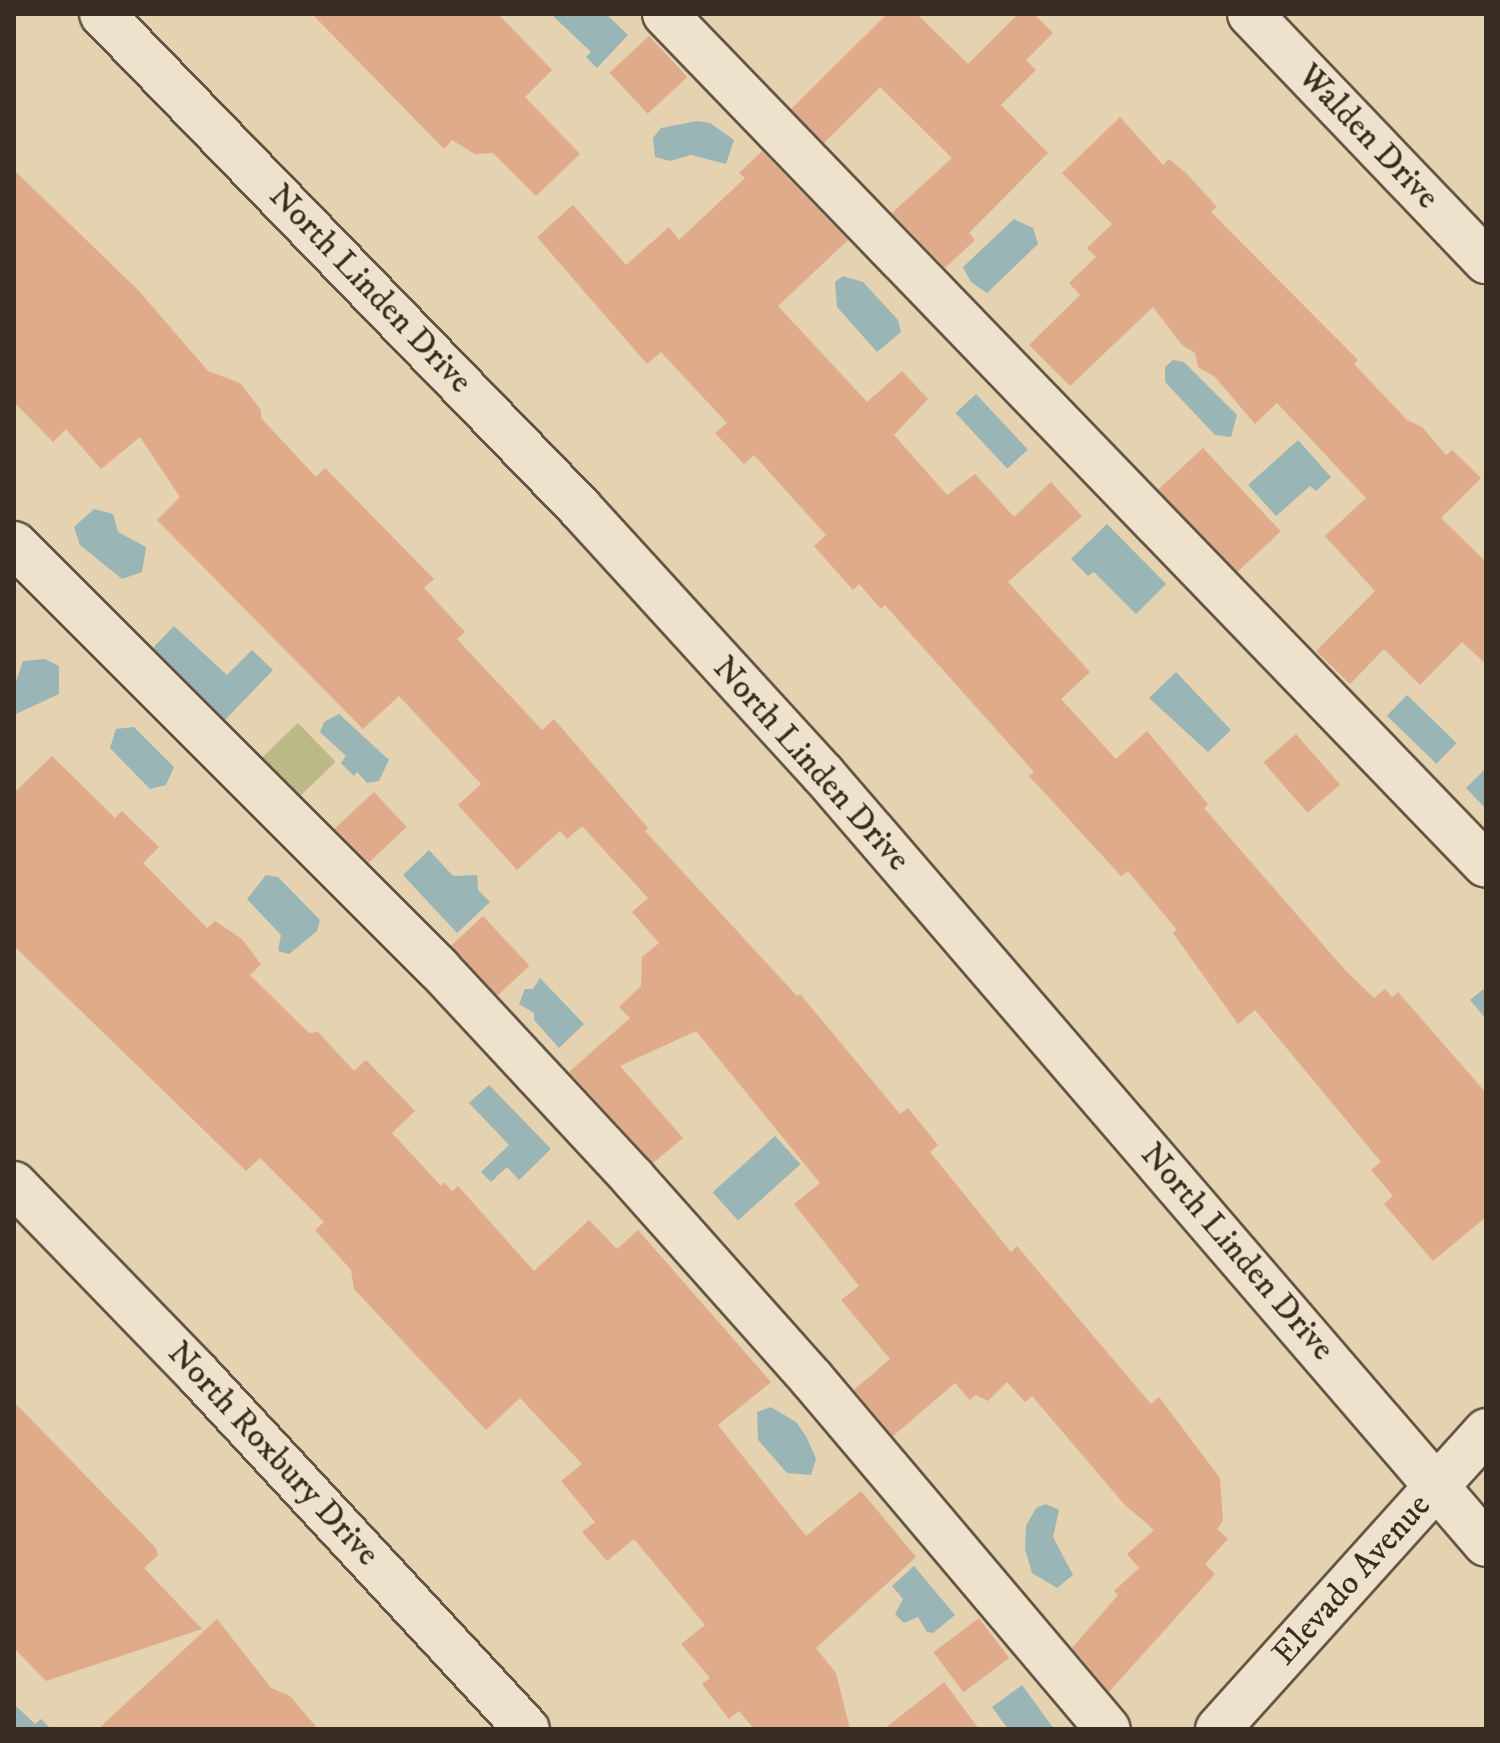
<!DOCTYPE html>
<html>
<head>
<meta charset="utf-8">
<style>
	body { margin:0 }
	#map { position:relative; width:1500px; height:1743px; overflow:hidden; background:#e5d2b0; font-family:"IM FELL DW Pica",serif }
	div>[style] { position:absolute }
	.green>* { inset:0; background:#bbba87; transform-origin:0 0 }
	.water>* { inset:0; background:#99b5b5; transform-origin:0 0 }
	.building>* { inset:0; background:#dfab8b; transform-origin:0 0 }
	.roads { filter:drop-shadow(2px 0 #635645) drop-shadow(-2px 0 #635645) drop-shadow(0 2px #635645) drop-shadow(0 -2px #635645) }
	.minor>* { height:44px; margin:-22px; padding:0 22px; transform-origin:22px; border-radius:22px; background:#eee2cc }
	span { translate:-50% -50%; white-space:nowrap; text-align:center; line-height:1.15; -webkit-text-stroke:6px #eee2cc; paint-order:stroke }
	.street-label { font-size:34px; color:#382d21 }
	.frame { position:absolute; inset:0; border:16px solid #382d21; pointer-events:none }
</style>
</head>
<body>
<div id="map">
	<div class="green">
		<div style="left:298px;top:723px;width:54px;height:52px;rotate:46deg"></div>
	</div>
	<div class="water">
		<div style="clip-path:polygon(551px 14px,606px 14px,628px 35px,597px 68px,586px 57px,591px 52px)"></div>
		<div style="clip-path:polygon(697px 121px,710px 123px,734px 140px,726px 164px,691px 155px,670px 161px,655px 157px,653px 138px,661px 128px)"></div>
		<div style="clip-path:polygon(1014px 219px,1033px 228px,1038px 244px,987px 293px,971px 282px,963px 267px)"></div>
		<div style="clip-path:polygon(843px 276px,863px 282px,898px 320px,901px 332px,877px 352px,837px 307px,835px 282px)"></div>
		<div style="clip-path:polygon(1173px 360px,1184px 362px,1237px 415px,1231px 437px,1215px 435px,1165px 382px,1165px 367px)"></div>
		<div style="left:976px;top:394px;width:76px;height:28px;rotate:47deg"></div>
		<div style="clip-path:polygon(1298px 440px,1331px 477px,1316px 491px,1310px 486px,1276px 516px,1248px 485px)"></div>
		<div style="clip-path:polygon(94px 509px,113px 514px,118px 532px,146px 547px,142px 572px,122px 579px,80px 545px,74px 527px)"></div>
		<div style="clip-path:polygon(1107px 524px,1166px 584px,1136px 614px,1094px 572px,1088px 576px,1071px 559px)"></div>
		<div style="clip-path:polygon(174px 626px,227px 675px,252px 650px,273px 670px,223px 722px,149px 652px)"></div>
		<div style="clip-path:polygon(45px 659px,59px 666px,59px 694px,14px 715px,14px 687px,23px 661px)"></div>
		<div style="clip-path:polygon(1176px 672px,1231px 730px,1208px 752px,1149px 698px)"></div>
		<div style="left:1407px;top:695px;width:69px;height:29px;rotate:44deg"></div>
		<div style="clip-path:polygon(339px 714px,389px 760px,379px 781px,367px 783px,357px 772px,354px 776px,341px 763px,346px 756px,320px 732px,324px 722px)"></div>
		<div style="clip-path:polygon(134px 727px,174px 767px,166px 785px,150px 789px,110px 748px,116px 729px)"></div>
		<div style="clip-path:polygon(1486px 768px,1486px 809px,1466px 788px)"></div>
		<div style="clip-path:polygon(429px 850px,453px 876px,477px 875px,478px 890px,490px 902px,457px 933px,403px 875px)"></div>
		<div style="clip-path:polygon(266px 875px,278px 877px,320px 920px,317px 931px,289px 954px,278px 951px,281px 935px,247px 899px)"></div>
		<div style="clip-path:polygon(540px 978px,584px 1024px,559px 1048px,534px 1020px,534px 1013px,519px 1004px,525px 989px,533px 989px)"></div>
		<div style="clip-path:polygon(1486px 987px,1486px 1019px,1470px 1000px)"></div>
		<div style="clip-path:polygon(489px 1085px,551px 1149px,519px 1180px,507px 1167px,491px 1182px,481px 1172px,509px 1145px,469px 1103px)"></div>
		<div style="left:775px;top:1136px;width:38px;height:84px;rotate:48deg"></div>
		<div style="clip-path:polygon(771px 1407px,796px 1422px,806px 1436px,816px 1459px,811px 1475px,787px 1473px,758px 1440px,757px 1412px)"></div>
		<div style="clip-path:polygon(1046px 1504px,1059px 1510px,1053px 1537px,1073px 1575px,1057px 1588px,1032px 1573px,1025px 1549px,1026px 1526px,1036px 1508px)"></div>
		<div style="clip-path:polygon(914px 1566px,955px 1615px,933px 1633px,927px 1632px,918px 1617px,904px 1623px,895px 1614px,903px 1599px,892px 1586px)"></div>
		<div style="clip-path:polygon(1022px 1685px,1054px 1729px,1008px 1729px,992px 1707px)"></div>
		<div style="clip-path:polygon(14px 1704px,35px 1724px,41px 1719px,51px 1729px,14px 1729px)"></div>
	</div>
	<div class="building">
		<div style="clip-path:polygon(312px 14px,498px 14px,552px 70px,525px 97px,580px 154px,536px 196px,493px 153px,475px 154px,452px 140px,444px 149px)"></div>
		<div style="clip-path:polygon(887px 14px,917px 14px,968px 64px,1018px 14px,1034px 14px,1053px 33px,1026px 60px,1036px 70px,1001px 105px,1048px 153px,969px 233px,975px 240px,945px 268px,892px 213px,952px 158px,880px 87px,824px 143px,791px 109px)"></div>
		<div style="left:649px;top:36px;width:56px;height:54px;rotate:47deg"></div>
		<div style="clip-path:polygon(1120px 117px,1163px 165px,1169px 159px,1187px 174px,1217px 207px,1211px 212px,1358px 360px,1354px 364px,1407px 420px,1422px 427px,1446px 455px,1452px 450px,1481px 478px,1441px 518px,1486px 562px,1486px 664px,1462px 642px,1420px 685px,1384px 649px,1350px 684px,1316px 651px,1375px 591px,1325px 536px,1366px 498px,1277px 403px,1255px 424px,1215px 377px,1198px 367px,1195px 353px,1182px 345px,1153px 307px,1070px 386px,1029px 345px,1080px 295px,1069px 283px,1096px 257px,1087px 248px,1112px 224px,1062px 173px)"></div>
		<div style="clip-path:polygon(762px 151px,848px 240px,778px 306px,867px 402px,902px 371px,928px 399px,894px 435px,947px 495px,975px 474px,1014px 517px,1051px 482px,1082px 516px,1008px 582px,1090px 672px,1061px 699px,1116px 759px,1147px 731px,1208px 804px,1204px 808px,1345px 970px,1374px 998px,1385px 989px,1392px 997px,1398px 992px,1486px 1093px,1486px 1217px,1433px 1261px,1384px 1204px,1393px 1196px,1371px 1170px,1381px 1162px,1255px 1010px,1238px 1024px,1173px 933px,1177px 930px,1128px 871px,1121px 876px,1029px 776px,1034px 772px,885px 605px,881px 609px,859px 584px,853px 590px,814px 546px,826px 535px,754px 455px,744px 464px,715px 433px,727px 423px,661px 352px,647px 364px,537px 237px,573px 205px,626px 265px,669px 227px,679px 240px,745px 178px,739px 173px)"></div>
		<div style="clip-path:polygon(14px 170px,139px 291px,208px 371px,240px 383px,261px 410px,261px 418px,316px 477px,325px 468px,434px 579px,424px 588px,465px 632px,457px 639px,542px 730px,554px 719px,648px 828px,645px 831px,797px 996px,800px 994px,900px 1114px,908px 1108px,938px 1145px,930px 1152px,1011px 1252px,1017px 1246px,1151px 1404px,1159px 1397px,1220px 1478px,1223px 1521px,1217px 1529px,1228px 1539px,1205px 1564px,1215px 1574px,1109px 1692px,1072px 1648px,1118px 1595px,1114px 1591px,1139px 1568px,1127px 1554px,1154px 1530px,1124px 1504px,1032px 1396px,1025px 1402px,1007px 1382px,988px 1401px,976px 1395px,970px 1400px,955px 1383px,893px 1436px,854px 1390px,890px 1359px,841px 1300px,859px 1286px,794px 1204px,820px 1183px,696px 1031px,620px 1066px,683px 1138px,653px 1163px,569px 1072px,630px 1018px,619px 1007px,641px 986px,642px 957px,659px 943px,632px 912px,648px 898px,582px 826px,567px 839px,560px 831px,517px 870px,458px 805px,481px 784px,399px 696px,363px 729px,157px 520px,180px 497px,140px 437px,101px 469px,66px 429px,53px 442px,14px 402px)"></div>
		<div style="left:1203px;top:448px;width:114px;height:61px;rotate:47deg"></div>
		<div style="left:1296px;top:734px;width:67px;height:43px;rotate:49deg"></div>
		<div style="clip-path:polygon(52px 756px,115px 818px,122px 811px,159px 847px,143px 863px,207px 928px,215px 921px,242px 939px,261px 964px,250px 975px,309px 1033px,318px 1032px,354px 1071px,366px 1060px,415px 1111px,392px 1133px,441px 1186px,444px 1182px,452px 1191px,458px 1186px,534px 1271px,589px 1220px,617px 1249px,638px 1230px,771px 1382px,718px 1425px,806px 1536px,861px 1491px,916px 1557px,816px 1648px,836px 1673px,850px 1729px,754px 1729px,739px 1711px,729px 1719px,702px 1684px,710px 1678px,681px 1644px,705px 1625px,634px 1539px,607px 1561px,582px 1532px,595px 1522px,561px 1481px,582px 1464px,520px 1398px,486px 1430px,354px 1289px,351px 1270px,315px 1230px,324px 1222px,260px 1158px,246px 1171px,14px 946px,14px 793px)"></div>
		<div style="left:374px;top:792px;width:48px;height:54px;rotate:47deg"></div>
		<div style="left:483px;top:916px;width:68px;height:44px;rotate:47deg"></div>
		<div style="clip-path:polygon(14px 1402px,155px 1547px,158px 1555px,144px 1568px,202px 1629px,46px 1681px,14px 1648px)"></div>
		<div style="left:979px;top:1618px;width:50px;height:57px;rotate:53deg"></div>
		<div style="clip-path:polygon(217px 1619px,271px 1688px,290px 1696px,318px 1729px,98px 1729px)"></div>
		<div style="clip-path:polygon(944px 1682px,979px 1729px,884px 1729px)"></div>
	</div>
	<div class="roads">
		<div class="minor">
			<div style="left:102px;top:14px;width:687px;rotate:45.94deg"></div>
			<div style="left:580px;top:508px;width:360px;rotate:47.6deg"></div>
			<div style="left:823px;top:774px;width:1016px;rotate:49.27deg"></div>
			<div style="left:665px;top:14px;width:1182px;rotate:46.03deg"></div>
			<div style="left:1250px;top:14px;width:342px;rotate:46.3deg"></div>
			<div style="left:14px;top:544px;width:601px;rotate:45deg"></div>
			<div style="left:439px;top:969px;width:285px;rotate:47.1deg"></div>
			<div style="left:633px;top:1178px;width:269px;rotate:48.3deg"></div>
			<div style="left:812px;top:1379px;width:458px;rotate:49.8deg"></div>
			<div style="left:14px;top:1184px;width:264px;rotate:45.9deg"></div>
			<div style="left:198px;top:1374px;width:484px;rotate:47.2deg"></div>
			<div style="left:1218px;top:1729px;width:401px;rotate:-48deg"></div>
		</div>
	</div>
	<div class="street-label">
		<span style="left:1368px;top:137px;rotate:46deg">Walden Drive</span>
		<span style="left:370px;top:289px;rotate:46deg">North Linden Drive</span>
		<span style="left:811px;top:764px;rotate:48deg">North Linden Drive</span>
		<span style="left:1237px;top:1252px;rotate:49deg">North Linden Drive</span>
		<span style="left:273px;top:1454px;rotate:47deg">North Roxbury Drive</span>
		<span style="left:1352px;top:1580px;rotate:-48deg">Elevado Avenue</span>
	</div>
	<div class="frame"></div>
</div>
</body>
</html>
